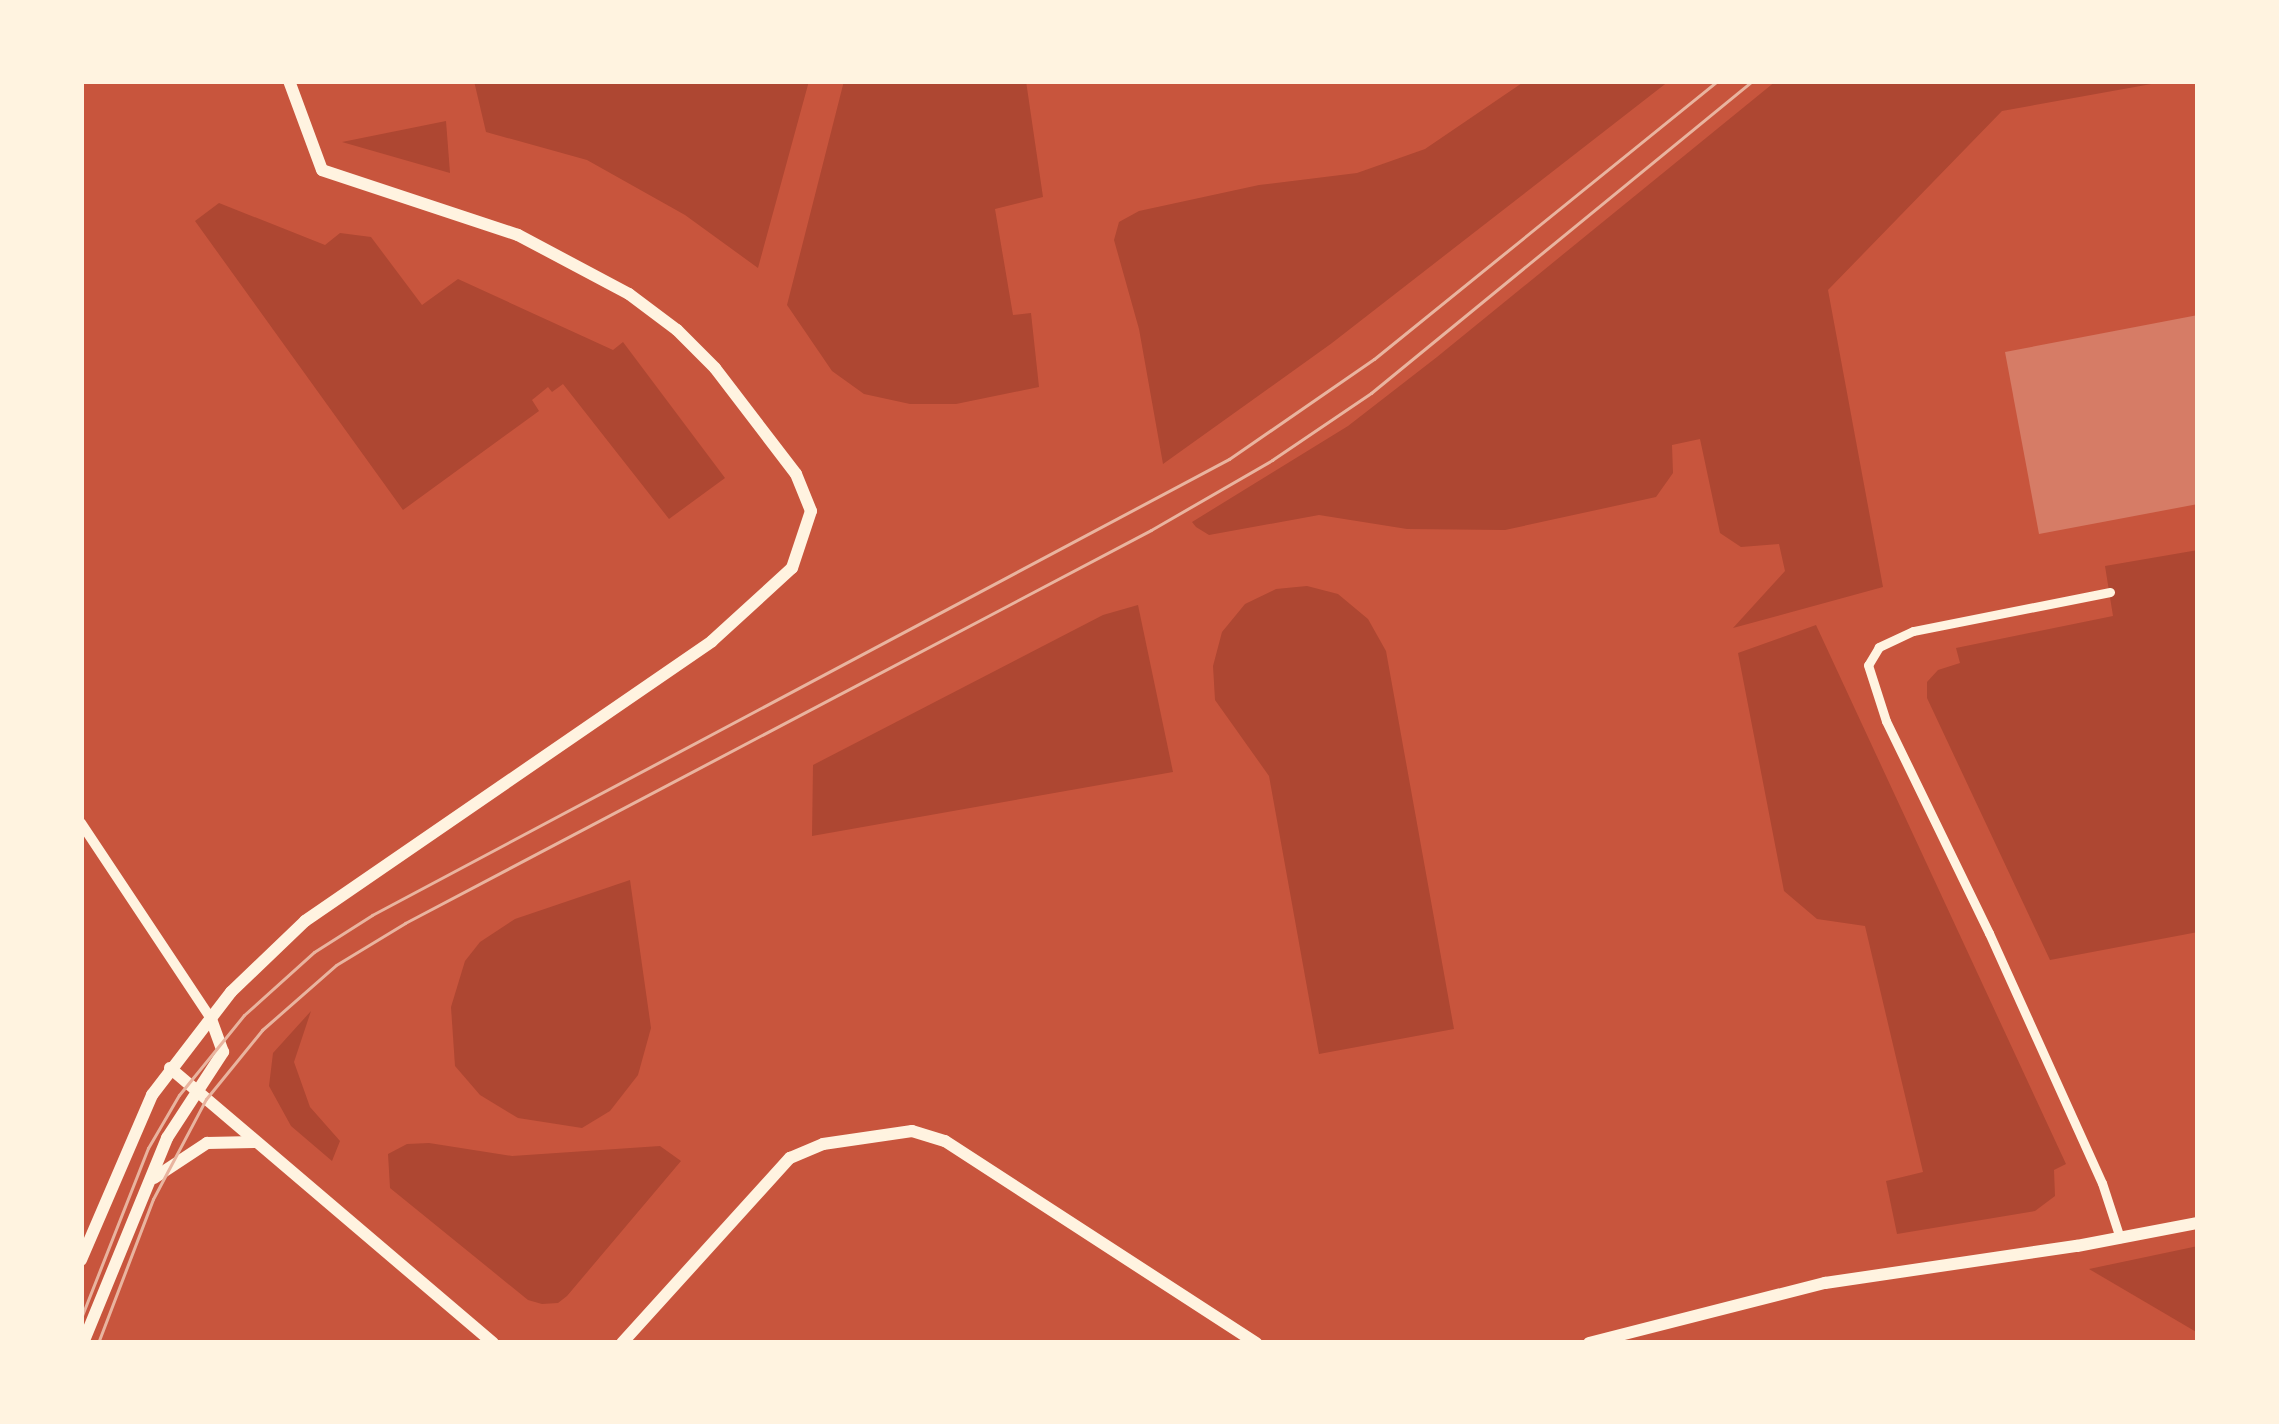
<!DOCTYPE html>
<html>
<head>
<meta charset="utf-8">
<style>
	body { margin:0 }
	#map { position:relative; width:2279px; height:1424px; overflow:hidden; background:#c8553d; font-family:"IBM Plex Sans",sans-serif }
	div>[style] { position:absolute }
	.green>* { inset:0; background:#ae4732 }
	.building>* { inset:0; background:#d67c66 }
	.service>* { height:9px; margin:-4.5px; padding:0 4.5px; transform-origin:4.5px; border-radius:4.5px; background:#fff3e0 }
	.pedestrian>* { height:10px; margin:-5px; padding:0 5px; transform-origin:5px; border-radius:5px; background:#fff3e0 }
	.minor>* { height:12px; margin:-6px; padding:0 6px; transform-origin:6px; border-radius:6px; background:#fff3e0 }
	.tram>* { height:3px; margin:-1.5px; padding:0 1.5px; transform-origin:1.5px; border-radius:1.5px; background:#e9b49f }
	span { translate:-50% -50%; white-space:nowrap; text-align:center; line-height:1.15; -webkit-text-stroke:12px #fff3e0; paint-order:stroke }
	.frame { position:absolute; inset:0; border:84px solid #fff3e0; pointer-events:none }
</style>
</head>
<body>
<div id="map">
	<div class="green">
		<div style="clip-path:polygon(474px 81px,809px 81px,758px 268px,685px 215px,587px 160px,486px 132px)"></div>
		<div style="clip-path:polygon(844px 81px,1026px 81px,1043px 197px,995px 209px,1013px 315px,1031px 313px,1039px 387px,956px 404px,910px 404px,864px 394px,832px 371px,787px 305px)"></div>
		<div style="clip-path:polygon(1525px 81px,1669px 81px,1332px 343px,1163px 464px,1139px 329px,1114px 240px,1119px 222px,1139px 211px,1259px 185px,1357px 173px,1425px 149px)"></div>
		<div style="clip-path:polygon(1776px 81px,2168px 81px,2002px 111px,1828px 290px,1883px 587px,1733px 628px,1785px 571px,1779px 544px,1741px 547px,1720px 533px,1700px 439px,1672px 445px,1673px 473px,1656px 497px,1505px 530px,1407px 529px,1319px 515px,1209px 535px,1196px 527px,1192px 522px,1348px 426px,1437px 357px)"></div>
		<div style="clip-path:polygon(446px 121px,450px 173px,342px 142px)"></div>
		<div style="clip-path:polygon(219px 203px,325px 245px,340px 233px,371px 237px,422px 305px,458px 279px,613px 350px,623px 342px,725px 478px,669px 519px,563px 384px,552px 392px,548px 387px,532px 400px,539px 411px,403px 510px,195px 221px)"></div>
		<div style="clip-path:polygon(2198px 550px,2198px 932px,2050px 960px,1927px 698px,1927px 682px,1938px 670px,1960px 663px,1956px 648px,2113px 616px,2105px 566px)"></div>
		<div style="clip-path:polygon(1307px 586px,1338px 594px,1368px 619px,1386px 651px,1454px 1029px,1319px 1054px,1269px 776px,1215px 700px,1213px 666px,1222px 632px,1245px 604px,1276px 589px)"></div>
		<div style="clip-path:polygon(1138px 605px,1173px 772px,812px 836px,813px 765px,1103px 615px)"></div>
		<div style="clip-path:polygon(1816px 625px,2066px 1164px,2054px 1170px,2055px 1196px,2035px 1211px,1897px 1234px,1886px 1181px,1923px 1172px,1865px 926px,1817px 919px,1784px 891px,1738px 653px)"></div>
		<div style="clip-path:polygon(630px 880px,651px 1028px,638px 1075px,610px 1111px,582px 1128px,518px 1118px,480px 1095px,455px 1066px,451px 1007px,465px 961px,480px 942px,515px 919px)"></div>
		<div style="clip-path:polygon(311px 1011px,294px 1062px,310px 1107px,340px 1141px,332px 1161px,291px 1126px,269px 1086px,273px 1053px)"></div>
		<div style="clip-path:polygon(429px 1143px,512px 1156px,660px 1146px,681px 1161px,567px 1296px,558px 1303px,542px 1304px,528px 1300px,390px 1188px,388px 1154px,407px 1144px)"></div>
		<div style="clip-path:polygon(2198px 1246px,2198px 1333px,2089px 1269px)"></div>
	</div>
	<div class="building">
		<div style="clip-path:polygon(2198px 315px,2198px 504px,2039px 534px,2005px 352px)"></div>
	</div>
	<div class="service">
		<div style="left:2110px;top:592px;width:201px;rotate:168.8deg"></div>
		<div style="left:1913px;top:631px;width:38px;rotate:155deg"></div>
		<div style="left:1879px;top:647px;width:21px;rotate:121deg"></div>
		<div style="left:1868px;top:665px;width:59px;rotate:72.2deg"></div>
		<div style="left:1886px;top:721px;width:236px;rotate:64.1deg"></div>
		<div style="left:1989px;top:933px;width:274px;rotate:65.7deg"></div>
		<div style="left:2102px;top:1183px;width:58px;rotate:71.9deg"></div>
	</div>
	<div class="pedestrian">
		<div style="left:81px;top:823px;width:233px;rotate:56.4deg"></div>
	</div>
	<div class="minor">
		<div style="left:170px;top:1068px;width:424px;rotate:40.4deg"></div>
		<div style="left:154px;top:1178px;width:64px;rotate:-33.4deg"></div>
		<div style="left:207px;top:1143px;width:47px;rotate:-1.2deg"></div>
		<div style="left:81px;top:1260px;width:180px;rotate:-66.7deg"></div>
		<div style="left:152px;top:1095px;width:130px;rotate:-52.5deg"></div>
		<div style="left:231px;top:992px;width:103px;rotate:-43.8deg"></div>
		<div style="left:305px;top:921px;width:494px;rotate:-34.5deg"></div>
		<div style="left:712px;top:641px;width:108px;rotate:-42.4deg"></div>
		<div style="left:792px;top:568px;width:60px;rotate:-71.6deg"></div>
		<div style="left:811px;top:511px;width:40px;rotate:-112deg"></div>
		<div style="left:796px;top:474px;width:133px;rotate:-127.4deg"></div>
		<div style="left:715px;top:368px;width:54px;rotate:-135deg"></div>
		<div style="left:677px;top:330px;width:60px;rotate:-143.1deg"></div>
		<div style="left:629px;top:294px;width:126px;rotate:-152deg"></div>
		<div style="left:518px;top:235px;width:206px;rotate:-161.7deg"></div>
		<div style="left:322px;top:170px;width:95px;rotate:-110.3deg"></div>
		<div style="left:83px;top:1343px;width:222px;rotate:-67.7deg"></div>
		<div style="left:167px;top:1138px;width:103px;rotate:-56.9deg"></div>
		<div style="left:223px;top:1052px;width:37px;rotate:-110deg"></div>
		<div style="left:622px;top:1343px;width:250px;rotate:-47.8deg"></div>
		<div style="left:790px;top:1158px;width:36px;rotate:-23deg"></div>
		<div style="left:823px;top:1144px;width:90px;rotate:-8.3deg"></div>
		<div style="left:912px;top:1131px;width:34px;rotate:17deg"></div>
		<div style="left:945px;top:1141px;width:371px;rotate:33deg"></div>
		<div style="left:1589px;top:1343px;width:244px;rotate:-14.3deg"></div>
		<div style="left:1825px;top:1283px;width:255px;rotate:-8.4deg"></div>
		<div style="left:2077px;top:1246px;width:123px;rotate:-10.8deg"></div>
	</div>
	<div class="tram">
		<div style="left:81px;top:1318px;width:183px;rotate:-68.5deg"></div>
		<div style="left:148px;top:1148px;width:61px;rotate:-59.7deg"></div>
		<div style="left:179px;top:1095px;width:103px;rotate:-50.9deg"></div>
		<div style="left:244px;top:1015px;width:94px;rotate:-42deg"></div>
		<div style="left:314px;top:952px;width:69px;rotate:-32.5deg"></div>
		<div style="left:372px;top:915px;width:971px;rotate:-28.02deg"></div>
		<div style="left:1229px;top:459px;width:176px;rotate:-34.6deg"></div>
		<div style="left:1374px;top:359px;width:442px;rotate:-39deg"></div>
		<div style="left:98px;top:1343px;width:154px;rotate:-69.1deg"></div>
		<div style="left:153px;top:1199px;width:113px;rotate:-62.1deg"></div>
		<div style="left:206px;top:1099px;width:89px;rotate:-50.9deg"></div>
		<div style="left:262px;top:1030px;width:98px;rotate:-41.3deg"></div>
		<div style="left:336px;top:965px;width:81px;rotate:-31.3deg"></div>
		<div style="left:405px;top:923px;width:843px;rotate:-27.78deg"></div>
		<div style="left:1151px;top:530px;width:140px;rotate:-30deg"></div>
		<div style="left:1272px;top:460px;width:120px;rotate:-34.1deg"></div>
		<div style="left:1371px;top:393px;width:492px;rotate:-39.3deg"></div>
	</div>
	<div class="frame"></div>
</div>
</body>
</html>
